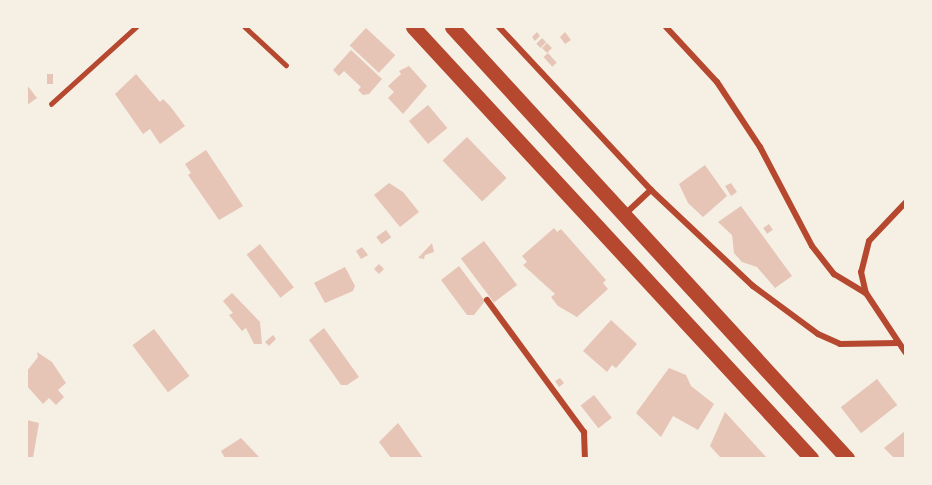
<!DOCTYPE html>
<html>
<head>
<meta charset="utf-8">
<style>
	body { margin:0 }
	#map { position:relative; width:932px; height:485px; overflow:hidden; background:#f6efe4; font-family:Quicksand,sans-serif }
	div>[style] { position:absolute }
	.building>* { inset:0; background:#e6c5b7; transform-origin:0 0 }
	.service>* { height:4.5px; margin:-2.25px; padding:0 2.25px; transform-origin:2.25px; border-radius:2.25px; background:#b5482f }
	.minor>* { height:6px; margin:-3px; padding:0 3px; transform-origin:3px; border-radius:3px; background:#b5482f }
	.trunk>* { height:15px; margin:-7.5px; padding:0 7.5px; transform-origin:7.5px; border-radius:7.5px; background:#b5482f }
	span { translate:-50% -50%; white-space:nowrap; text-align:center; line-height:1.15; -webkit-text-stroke:4.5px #f6efe4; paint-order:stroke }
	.frame { position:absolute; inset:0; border:28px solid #f6efe4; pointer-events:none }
</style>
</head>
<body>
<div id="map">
	<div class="building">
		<div style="left:366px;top:28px;width:40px;height:24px;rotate:43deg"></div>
		<div style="clip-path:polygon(537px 32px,540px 36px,535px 41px,532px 37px)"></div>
		<div style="clip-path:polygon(565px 32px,571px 40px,565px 44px,560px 37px)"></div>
		<div style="left:542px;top:38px;width:6px;height:8px;rotate:45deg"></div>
		<div style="left:547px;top:43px;width:7px;height:7px;rotate:45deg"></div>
		<div style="clip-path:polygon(351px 50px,382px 79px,369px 94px,363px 95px,358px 90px,361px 87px,344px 71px,339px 76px,333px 70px)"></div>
		<div style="left:548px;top:53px;width:13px;height:6px;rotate:48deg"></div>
		<div style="clip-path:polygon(409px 66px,427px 86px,403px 114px,388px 98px,394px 92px,388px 86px,401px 74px,399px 71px)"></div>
		<div style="left:47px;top:74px;width:6px;height:10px"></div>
		<div style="clip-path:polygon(136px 74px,160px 102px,163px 99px,170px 106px,185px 126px,160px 144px,150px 129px,143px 134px,115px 94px)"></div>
		<div style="clip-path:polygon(27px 85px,37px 98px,27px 105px)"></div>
		<div style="left:428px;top:105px;width:30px;height:25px;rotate:50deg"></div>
		<div style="left:467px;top:137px;width:57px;height:34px;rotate:46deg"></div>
		<div style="clip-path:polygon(206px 150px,243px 206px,219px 220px,188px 175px,191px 173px,185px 164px)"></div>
		<div style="clip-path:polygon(705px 165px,727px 196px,703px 217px,688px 203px,679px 184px)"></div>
		<div style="clip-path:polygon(389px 183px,403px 192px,419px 212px,400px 227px,374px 195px)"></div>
		<div style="clip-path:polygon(731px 183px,737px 192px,731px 196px,725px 186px)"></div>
		<div style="clip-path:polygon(741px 206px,792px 276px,775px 288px,757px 267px,742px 262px,734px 253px,732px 235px,718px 222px)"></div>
		<div style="left:769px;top:224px;width:7px;height:7px;rotate:56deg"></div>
		<div style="clip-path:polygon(554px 228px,557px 232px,561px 229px,606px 280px,603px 283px,608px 289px,577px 317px,558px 306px,551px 297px,555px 294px,523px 265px,527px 262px,522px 256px)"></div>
		<div style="left:386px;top:230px;width:9px;height:12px;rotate:54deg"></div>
		<div style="left:484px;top:241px;width:55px;height:29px;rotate:53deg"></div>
		<div style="clip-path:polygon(432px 243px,434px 252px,425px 255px,424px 259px,418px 258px)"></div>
		<div style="left:260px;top:244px;width:55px;height:17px;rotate:52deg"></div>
		<div style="clip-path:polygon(362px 247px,368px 255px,361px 259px,356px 251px)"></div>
		<div style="left:379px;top:264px;width:7px;height:7px;rotate:45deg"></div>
		<div style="clip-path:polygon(459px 266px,485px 301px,474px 315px,467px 315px,441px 280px)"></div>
		<div style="clip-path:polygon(345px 267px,355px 286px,353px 291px,325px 303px,314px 283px)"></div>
		<div style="clip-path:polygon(232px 293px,260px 322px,262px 344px,254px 344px,246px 328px,242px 331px,229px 315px,233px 313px,223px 301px)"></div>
		<div style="clip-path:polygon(611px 320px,637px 344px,616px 368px,612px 365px,607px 372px,583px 351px)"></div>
		<div style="clip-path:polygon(324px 328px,359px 377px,347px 385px,341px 385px,309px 340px)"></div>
		<div style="left:154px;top:329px;width:59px;height:27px;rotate:53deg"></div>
		<div style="clip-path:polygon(273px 335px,276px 339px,269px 346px,265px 342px)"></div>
		<div style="clip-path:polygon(37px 352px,52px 362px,66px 383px,58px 390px,64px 397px,56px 405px,49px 398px,43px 404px,27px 386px,27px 371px,38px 357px)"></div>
		<div style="clip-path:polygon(669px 368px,686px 375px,691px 386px,714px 404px,698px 430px,673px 416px,661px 437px,636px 413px)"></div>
		<div style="clip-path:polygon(560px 378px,564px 383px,559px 387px,555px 381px)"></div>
		<div style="left:877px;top:379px;width:33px;height:46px;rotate:52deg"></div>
		<div style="left:594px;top:395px;width:29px;height:17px;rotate:52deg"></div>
		<div style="clip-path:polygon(725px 412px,767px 458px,721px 458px,710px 446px)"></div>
		<div style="clip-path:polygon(27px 420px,39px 423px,33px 458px,27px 458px)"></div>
		<div style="clip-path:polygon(398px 423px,423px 458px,391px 458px,379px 442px)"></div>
		<div style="clip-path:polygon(905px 431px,905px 458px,894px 458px,884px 448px)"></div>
		<div style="clip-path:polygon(241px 438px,260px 458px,225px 458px,221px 451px)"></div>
	</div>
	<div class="service">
		<div style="left:245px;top:27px;width:56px;rotate:42.8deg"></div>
		<div style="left:51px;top:104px;width:115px;rotate:-42.2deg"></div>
	</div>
	<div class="minor">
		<div style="left:499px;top:27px;width:223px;rotate:47deg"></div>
		<div style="left:651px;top:190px;width:140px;rotate:43.3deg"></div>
		<div style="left:753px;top:286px;width:81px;rotate:36.4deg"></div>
		<div style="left:818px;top:334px;width:24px;rotate:24deg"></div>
		<div style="left:840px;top:344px;width:58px;rotate:-1deg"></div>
		<div style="left:666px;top:27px;width:75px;rotate:47.2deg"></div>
		<div style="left:717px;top:82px;width:78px;rotate:56.5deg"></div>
		<div style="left:760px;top:147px;width:112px;rotate:62.3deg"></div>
		<div style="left:812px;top:246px;width:36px;rotate:52deg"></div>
		<div style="left:834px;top:274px;width:37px;rotate:31deg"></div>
		<div style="left:905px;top:203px;width:52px;rotate:133.5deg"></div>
		<div style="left:869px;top:241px;width:32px;rotate:104deg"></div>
		<div style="left:861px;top:272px;width:22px;rotate:77deg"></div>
		<div style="left:866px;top:293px;width:71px;rotate:56.5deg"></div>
		<div style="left:624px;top:215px;width:37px;rotate:-43deg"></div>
		<div style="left:487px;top:300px;width:164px;rotate:53.7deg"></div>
		<div style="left:584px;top:432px;width:26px;rotate:88deg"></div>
	</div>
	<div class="trunk">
		<div style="left:413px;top:27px;width:587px;rotate:47.28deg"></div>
		<div style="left:452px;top:27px;width:585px;rotate:47.5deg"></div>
	</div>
	<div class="frame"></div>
</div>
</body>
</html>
